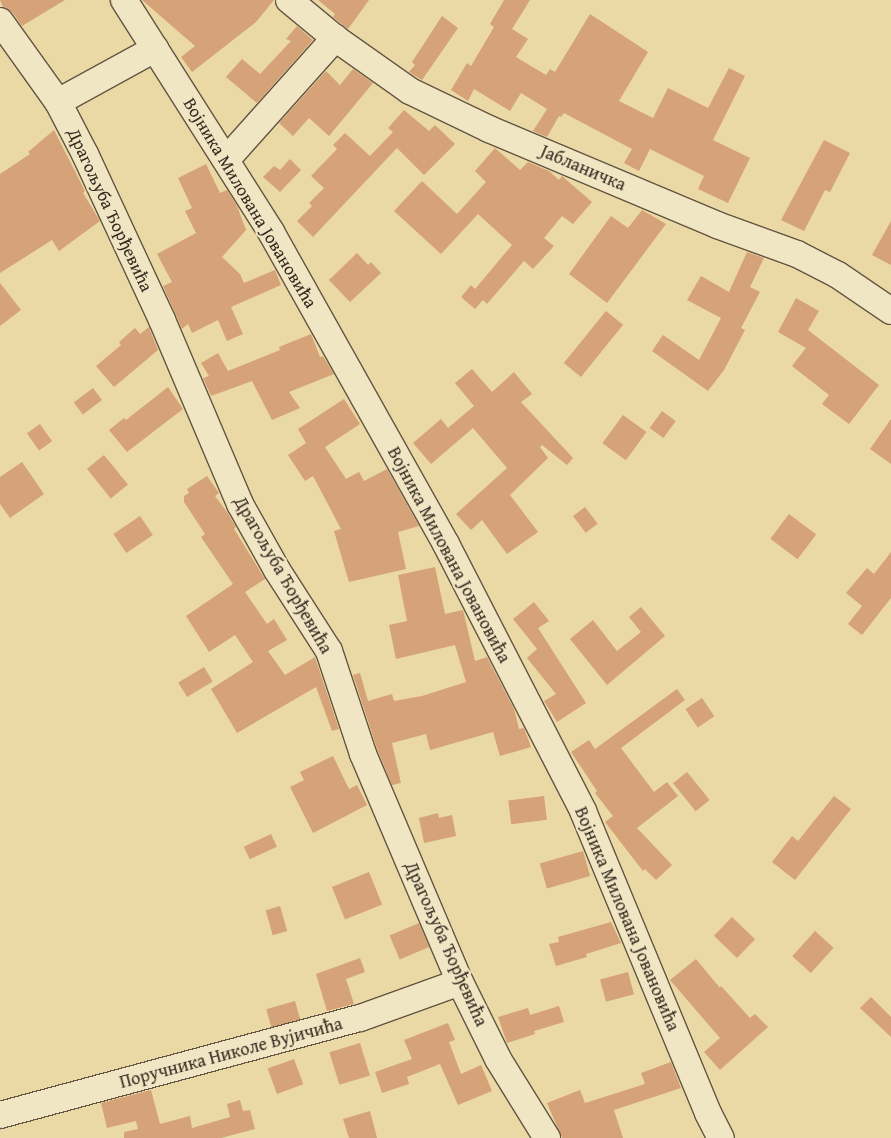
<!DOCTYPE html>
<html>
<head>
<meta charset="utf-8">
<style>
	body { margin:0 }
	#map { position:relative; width:891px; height:1138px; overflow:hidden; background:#ead8a5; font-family:"Gentium Book Plus",serif }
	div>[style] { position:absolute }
	.building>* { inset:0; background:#d6a278; transform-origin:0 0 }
	.roads { filter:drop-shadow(1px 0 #635542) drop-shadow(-1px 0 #635542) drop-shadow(0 1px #635542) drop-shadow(0 -1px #635542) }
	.minor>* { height:26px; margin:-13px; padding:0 13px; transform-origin:13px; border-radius:13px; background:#f1e6c4 }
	span { translate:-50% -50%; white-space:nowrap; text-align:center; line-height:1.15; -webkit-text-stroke:4.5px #f1e6c4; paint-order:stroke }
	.street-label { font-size:18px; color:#362921 }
</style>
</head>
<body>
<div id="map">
	<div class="building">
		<div style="clip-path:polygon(0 0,65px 0,22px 26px,12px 12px,3px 7px)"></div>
		<div style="clip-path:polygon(142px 0,274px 0,256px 22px,192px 72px,181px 57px,195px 46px)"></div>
		<div style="clip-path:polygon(318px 0,369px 0,348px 29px,333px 17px,335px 14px)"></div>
		<div style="clip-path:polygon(504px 0,530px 0,512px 29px,528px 39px,516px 57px,546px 75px,550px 69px,555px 72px,590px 14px,648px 52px,619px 101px,653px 118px,668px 88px,708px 108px,729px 68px,745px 76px,713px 140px,750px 158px,728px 203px,698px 189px,704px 176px,650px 149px,639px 171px,624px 163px,632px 149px,564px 113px,561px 117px,559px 116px,547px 137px,533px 131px,547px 109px,521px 93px,510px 111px,474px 89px,468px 101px,451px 90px,467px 63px,471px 66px,494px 27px,490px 24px)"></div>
		<div style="clip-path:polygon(442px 16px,458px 28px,422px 80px,409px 72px,415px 65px,412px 62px)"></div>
		<div style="clip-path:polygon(297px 26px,313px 40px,257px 103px,226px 77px,242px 59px,260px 74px,291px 41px,286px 39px)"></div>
		<div style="clip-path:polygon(353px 69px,373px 83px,329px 136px,309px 118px,293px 136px,279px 123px,326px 71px,340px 85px)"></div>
		<div style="clip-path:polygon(404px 110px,429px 131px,435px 125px,455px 144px,424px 175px,397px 148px,313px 237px,297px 221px,312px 206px,309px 203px,324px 188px,311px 176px,337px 149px,333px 145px,345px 133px,370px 156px,393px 132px,388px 128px)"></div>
		<div style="clip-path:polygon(54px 130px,85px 191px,83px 193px,100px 221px,59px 251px,52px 240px,0 273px,0 174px,30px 154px,28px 152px)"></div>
		<div style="clip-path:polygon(824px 140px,850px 153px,830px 192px,825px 190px,804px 231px,781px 220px)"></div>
		<div style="clip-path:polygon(495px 148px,520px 170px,528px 162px,549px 171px,559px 180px,562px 176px,592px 202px,573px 224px,562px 216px,544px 238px,554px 246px,533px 269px,524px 261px,487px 304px,483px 300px,475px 309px,461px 297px,471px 285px,475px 289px,512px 245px,478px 214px,441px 254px,394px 211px,422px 181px,457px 214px,486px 182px,475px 171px)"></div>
		<div style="clip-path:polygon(290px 159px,301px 170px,280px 192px,263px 177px,274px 166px,280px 170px)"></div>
		<div style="clip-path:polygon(206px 164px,220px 193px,227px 190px,237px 206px,246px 230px,222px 257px,240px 274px,244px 283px,275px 270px,281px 285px,231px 307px,243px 334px,227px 341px,218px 320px,192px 333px,188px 324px,182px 329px,163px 286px,172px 282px,157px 254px,196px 233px,185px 211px,192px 208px,178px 178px)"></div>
		<div style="clip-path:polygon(642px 210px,666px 224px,607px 303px,569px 274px,611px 216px,628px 228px)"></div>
		<div style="clip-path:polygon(891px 221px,891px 265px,872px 255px)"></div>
		<div style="clip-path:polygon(747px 252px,764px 258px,750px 287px,760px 292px,741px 328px,745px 330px,724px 370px,708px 391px,652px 351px,663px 335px,699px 360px,721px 318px,687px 300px,701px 276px,729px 292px)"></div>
		<div style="clip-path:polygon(357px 253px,368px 265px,371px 262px,381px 273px,350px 302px,329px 280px)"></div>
		<div style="clip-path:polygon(0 283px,21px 310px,0 326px)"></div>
		<div style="clip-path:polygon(796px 298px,819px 311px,808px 330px,879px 385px,849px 424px,822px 404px,829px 395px,792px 366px,806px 348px,778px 332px)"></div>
		<div style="left:606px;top:311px;width:22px;height:67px;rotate:39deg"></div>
		<div style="clip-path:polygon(149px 327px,158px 350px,114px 387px,96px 366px,121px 345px,119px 342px,135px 328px,140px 334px)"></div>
		<div style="clip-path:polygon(311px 334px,320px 357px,323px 356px,334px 374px,289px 392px,300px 408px,272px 420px,252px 381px,211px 396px,203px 378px,209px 376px,201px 363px,218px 353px,228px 371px,280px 350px,279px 347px)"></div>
		<div style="clip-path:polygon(472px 369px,492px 392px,514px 372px,532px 394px,521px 402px,573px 458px,567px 465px,542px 445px,540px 447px,548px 458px,510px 495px,538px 532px,507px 554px,482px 520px,471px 530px,456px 514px,507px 468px,473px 428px,431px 464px,413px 443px,441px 419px,448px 428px,474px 406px,455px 383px)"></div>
		<div style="clip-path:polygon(168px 387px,183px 409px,127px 452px,109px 430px,124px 418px,126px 420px)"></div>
		<div style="left:93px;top:388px;width:15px;height:24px;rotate:53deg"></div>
		<div style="clip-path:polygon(344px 399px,360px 424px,325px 447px,346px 479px,359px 472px,364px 481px,387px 469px,419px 526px,398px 532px,406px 569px,349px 582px,334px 531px,341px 529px,313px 476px,305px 481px,288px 455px,306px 443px,298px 429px)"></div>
		<div style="left:662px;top:411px;width:17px;height:21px;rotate:36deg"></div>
		<div style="left:623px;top:415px;width:29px;height:35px;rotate:36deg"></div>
		<div style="clip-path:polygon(891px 419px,891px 464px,870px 449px)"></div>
		<div style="left:40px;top:424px;width:21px;height:16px;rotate:55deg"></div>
		<div style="left:104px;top:455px;width:38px;height:22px;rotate:51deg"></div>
		<div style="clip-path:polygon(22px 462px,44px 494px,10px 518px,0 504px,0 477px)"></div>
		<div style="clip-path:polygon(207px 476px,219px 493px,215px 496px,229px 515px,236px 527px,234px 529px,265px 579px,245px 592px,267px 624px,274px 619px,287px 640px,268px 651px,285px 675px,315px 657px,339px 729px,332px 731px,316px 687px,237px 733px,211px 689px,253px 662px,235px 635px,209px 652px,186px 616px,233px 584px,201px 537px,205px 534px,184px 502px,184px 496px,189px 493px,187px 489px)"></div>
		<div style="left:585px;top:507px;width:21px;height:15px;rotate:53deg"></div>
		<div style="left:789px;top:514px;width:34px;height:31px;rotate:37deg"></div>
		<div style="left:140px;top:516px;width:23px;height:32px;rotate:56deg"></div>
		<div style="clip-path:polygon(891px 552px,891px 598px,862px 635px,848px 624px,862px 606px,846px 593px,867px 568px,874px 574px)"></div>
		<div style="clip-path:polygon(435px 567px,445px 614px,463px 610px,475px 661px,487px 657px,514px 709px,519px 729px,524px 728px,531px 747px,500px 756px,493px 732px,430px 750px,426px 734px,392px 743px,401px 783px,392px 785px,377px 749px,353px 675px,360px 673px,368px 701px,392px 694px,394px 701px,422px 696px,466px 682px,455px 645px,396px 659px,389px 625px,407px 621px,398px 575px)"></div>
		<div style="clip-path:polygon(534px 602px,549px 621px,538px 628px,586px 703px,557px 722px,544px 701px,556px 694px,527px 658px,537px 649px,513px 619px)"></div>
		<div style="clip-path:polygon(641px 607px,665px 636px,607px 685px,570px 639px,593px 620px,617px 651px,641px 632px,629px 617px)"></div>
		<div style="left:204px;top:667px;width:17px;height:30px;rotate:59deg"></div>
		<div style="clip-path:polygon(677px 689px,685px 700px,621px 748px,654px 792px,667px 782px,678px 796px,637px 828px,672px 865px,656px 880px,645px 869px,643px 871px,605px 822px,613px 816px,595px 793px,597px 791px,571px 752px,589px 740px,595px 749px)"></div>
		<div style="left:702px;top:698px;width:22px;height:20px;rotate:56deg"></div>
		<div style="clip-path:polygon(333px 756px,349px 789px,357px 785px,367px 805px,313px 833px,290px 787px,304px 780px,300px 772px)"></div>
		<div style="left:687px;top:772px;width:36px;height:18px;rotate:51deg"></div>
		<div style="left:544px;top:796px;width:24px;height:36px;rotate:83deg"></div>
		<div style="clip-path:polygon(834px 796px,851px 809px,795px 880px,772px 862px,792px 836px,798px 841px)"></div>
		<div style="clip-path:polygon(438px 813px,439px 818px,452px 815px,456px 836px,424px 843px,419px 818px)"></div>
		<div style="left:271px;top:834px;width:14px;height:30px;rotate:65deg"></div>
		<div style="left:583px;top:851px;width:26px;height:45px;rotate:74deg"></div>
		<div style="left:369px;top:872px;width:35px;height:40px;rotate:68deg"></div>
		<div style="left:280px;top:906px;width:26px;height:15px;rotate:74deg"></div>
		<div style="left:732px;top:917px;width:32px;height:26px;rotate:44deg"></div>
		<div style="clip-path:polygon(611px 922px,621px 943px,586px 954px,587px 957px,556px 966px,549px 944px,559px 942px,558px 937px)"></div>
		<div style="left:419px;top:923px;width:26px;height:32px;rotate:67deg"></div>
		<div style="left:815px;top:931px;width:25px;height:34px;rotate:42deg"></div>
		<div style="clip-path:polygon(360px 958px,365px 972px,346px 979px,354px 1004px,327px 1011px,316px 974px)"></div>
		<div style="clip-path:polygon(696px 959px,720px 988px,721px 986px,750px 1018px,755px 1014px,768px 1027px,720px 1070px,704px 1052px,720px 1038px,670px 980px)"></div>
		<div style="left:628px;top:972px;width:23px;height:29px;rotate:75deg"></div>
		<div style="clip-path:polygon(871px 997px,891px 1017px,891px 1037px,860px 1008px)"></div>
		<div style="left:295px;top:1001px;width:19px;height:30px;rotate:74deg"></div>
		<div style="clip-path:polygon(559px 1006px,564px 1022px,534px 1031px,535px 1034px,507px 1043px,498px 1017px,528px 1008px,530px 1015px)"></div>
		<div style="clip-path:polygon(448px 1023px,455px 1040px,449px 1042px,461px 1074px,481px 1065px,492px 1091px,458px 1105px,440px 1064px,407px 1077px,409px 1084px,382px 1093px,375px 1072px,412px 1059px,404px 1040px)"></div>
		<div style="left:360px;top:1043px;width:34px;height:32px;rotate:73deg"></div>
		<div style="left:294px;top:1059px;width:27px;height:28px;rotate:70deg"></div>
		<div style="clip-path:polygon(671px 1062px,681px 1088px,614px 1110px,623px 1138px,562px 1138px,547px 1103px,580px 1090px,585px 1103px,645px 1084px,641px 1073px)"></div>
		<div style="clip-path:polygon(151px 1090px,160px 1124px,190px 1116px,192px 1128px,230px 1117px,227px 1104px,240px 1100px,243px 1111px,250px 1110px,255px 1129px,221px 1138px,124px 1138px,124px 1132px,138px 1129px,136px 1121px,107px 1128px,101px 1103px)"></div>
		<div style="clip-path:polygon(370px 1111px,377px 1138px,349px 1138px,343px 1119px)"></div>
	</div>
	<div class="roads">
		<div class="minor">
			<div style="left:124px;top:0;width:275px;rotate:57.6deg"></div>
			<div style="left:271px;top:232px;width:358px;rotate:60.7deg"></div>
			<div style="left:446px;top:544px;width:300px;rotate:62.8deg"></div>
			<div style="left:583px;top:811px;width:327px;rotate:67.5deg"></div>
			<div style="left:708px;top:1113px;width:28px;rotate:63deg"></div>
			<div style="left:289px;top:0;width:60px;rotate:39.6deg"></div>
			<div style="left:335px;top:38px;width:92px;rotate:35.2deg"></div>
			<div style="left:410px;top:91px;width:88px;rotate:25.7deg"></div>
			<div style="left:489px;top:129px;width:247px;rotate:22.8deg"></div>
			<div style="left:717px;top:225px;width:85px;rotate:19.9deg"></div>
			<div style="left:797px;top:254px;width:46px;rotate:27.1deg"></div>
			<div style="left:838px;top:275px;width:64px;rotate:34.2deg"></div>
			<div style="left:0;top:21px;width:100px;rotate:54.4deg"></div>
			<div style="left:58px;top:102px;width:59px;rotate:62.6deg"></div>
			<div style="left:85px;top:154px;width:183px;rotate:65.1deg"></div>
			<div style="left:162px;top:320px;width:200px;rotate:67deg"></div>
			<div style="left:240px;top:504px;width:76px;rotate:60.7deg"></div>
			<div style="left:277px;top:570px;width:96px;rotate:57.3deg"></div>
			<div style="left:329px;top:651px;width:108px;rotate:71.7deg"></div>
			<div style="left:363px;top:754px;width:248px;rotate:67deg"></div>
			<div style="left:460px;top:982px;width:86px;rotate:63.7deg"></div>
			<div style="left:498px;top:1059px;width:93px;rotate:58.2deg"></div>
			<div style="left:58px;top:102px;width:111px;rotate:-28.7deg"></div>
			<div style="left:226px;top:160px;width:164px;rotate:-48.2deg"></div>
			<div style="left:0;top:1115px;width:373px;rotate:-15.1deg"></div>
			<div style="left:360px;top:1018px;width:106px;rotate:-19.8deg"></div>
		</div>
	</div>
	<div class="street-label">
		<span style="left:583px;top:168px;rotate:23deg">Јабланичка</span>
		<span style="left:250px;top:203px;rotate:59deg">Војника Милована Јовановића</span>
		<span style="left:110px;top:210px;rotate:65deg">Драгољуба Ђорђевића</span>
		<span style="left:449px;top:555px;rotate:62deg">Војника Милована Јовановића</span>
		<span style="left:283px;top:575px;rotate:60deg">Драгољуба Ђорђевића</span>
		<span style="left:627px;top:919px;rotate:67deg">Војника Милована Јовановића</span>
		<span style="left:446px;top:944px;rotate:66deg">Драгољуба Ђорђевића</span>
		<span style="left:231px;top:1053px;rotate:-15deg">Поручника Николе Вујичића</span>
	</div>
</div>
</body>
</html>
